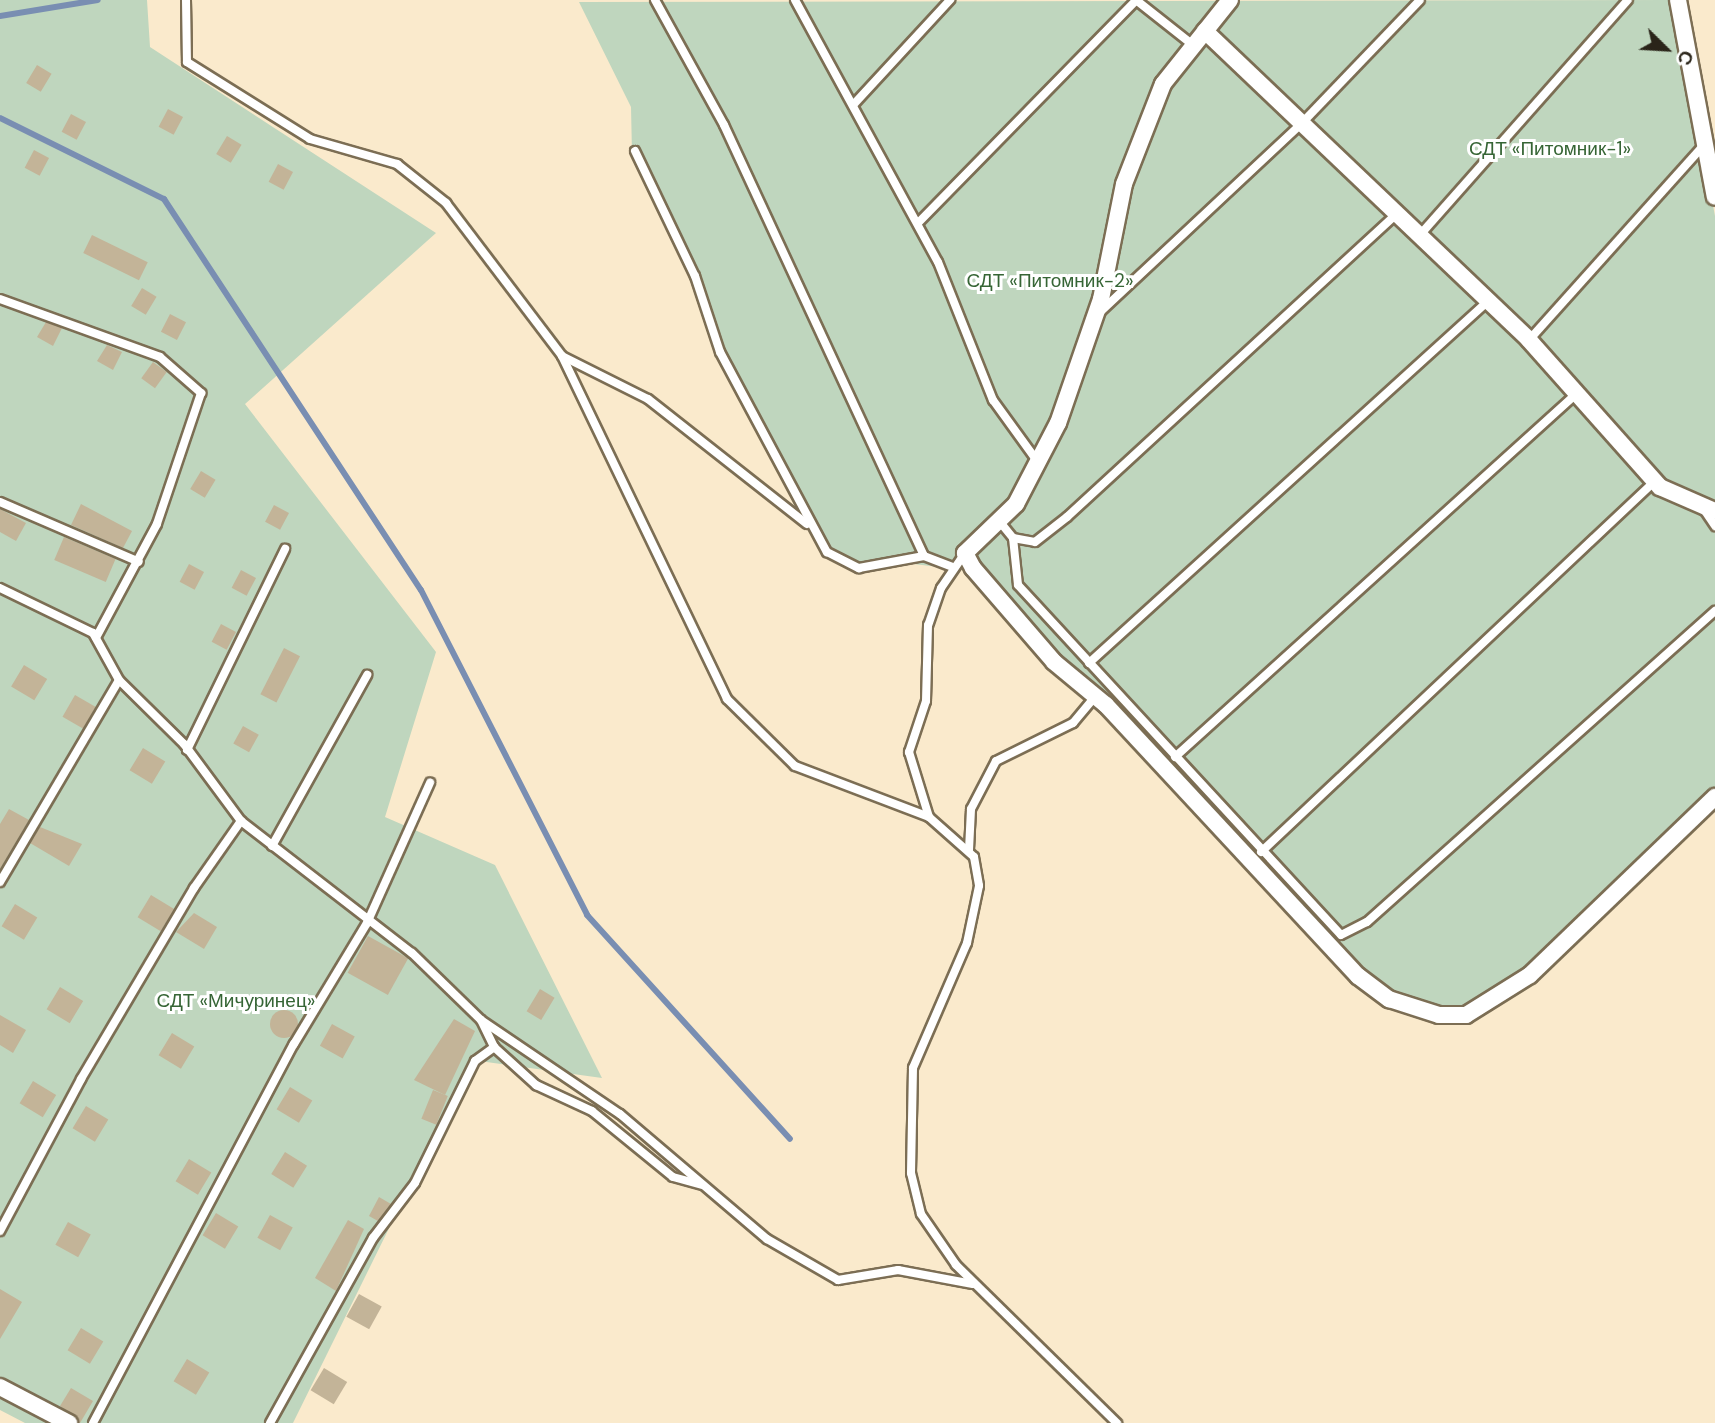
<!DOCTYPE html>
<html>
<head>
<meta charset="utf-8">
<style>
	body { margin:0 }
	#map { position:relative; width:1715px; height:1423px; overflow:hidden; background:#faeacc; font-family:"DM Sans",sans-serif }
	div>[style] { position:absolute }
	.green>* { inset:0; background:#bfd6be }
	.stream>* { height:6px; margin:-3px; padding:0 3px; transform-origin:3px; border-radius:3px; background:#798eb2 }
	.building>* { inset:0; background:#c3b498; transform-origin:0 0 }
	.round { border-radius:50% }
	.roads { filter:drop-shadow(2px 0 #7c6e54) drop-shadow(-2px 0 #7c6e54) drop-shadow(0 2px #7c6e54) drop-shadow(0 -2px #7c6e54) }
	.service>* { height:8px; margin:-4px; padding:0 4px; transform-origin:4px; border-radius:4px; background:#fff }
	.minor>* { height:16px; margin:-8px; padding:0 8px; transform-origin:8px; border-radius:8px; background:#fff }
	span { translate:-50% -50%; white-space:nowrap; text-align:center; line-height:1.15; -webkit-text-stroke:6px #fff; paint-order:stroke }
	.park-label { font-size:19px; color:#366535 }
	.north { position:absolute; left:1631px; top:14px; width:70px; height:70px; -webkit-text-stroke:5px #fff; paint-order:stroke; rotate:114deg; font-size:19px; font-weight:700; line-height:28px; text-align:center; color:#2a2419 }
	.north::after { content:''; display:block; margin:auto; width:24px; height:32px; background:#2a2419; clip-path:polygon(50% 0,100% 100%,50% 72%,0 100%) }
</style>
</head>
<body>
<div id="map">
	<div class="green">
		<div style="clip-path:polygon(0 0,147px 0,150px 47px,436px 233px,245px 404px,436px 652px,385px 817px,495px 865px,602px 1078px,472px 1060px,293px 1423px,25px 1423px,0 1410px)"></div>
		<div style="clip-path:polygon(1674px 0,1715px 216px,1715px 508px,1663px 485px,1530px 335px,1214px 34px,1208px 43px,1528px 345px,1660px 490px,1715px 514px,1715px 794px,1526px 971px,1485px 1001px,1445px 1013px,1392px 996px,1358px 972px,1107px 703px,1056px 659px,964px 550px,948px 568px,896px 562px,860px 573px,822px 554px,715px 349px,694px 281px,632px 154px,631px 107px,579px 2px)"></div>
	</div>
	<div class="stream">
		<div style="left:0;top:16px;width:99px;rotate:-9.3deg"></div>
		<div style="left:0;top:118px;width:183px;rotate:26.3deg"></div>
		<div style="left:164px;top:199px;width:468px;rotate:56.7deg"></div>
		<div style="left:421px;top:590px;width:365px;rotate:62.9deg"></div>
		<div style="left:587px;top:915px;width:302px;rotate:47.8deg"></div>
	</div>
	<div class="building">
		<div style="left:37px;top:65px;width:17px;height:21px;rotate:31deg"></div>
		<div style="left:168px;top:109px;width:17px;height:20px;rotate:28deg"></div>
		<div style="left:71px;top:114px;width:17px;height:20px;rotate:28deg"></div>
		<div style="left:227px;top:136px;width:17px;height:21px;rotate:31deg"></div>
		<div style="left:34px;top:150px;width:17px;height:20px;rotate:28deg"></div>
		<div style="left:278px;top:164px;width:17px;height:20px;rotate:28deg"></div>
		<div style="left:92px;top:235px;width:62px;height:20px;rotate:26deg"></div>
		<div style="left:142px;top:288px;width:17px;height:21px;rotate:31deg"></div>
		<div style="left:170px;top:314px;width:18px;height:20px;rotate:27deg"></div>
		<div style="clip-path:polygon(46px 322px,62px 328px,53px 346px,37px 337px)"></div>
		<div style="clip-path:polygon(107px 345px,122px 352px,113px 370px,97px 361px)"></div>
		<div style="left:153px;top:362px;width:17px;height:20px;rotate:36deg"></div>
		<div style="left:201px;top:471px;width:17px;height:21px;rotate:31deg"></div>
		<div style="clip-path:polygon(81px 504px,132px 531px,123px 548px,71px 525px)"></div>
		<div style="left:274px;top:505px;width:17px;height:19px;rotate:28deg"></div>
		<div style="clip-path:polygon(0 509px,26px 523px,16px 541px,0 532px)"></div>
		<div style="left:64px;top:537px;width:56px;height:25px;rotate:23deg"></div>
		<div style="left:189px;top:564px;width:17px;height:20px;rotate:28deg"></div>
		<div style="left:241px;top:570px;width:17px;height:20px;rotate:28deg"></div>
		<div style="left:221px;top:624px;width:17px;height:20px;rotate:28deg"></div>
		<div style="left:284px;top:648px;width:18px;height:52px;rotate:27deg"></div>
		<div style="left:24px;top:665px;width:27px;height:25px;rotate:31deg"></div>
		<div style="left:75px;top:695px;width:24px;height:25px;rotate:30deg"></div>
		<div style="left:243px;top:726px;width:18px;height:20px;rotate:29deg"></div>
		<div style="left:143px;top:748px;width:26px;height:26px;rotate:31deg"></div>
		<div style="clip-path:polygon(9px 809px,29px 820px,0 869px,0 824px)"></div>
		<div style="clip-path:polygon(40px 827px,82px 844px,69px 866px,30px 843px)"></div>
		<div style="left:151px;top:895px;width:27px;height:26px;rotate:31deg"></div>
		<div style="left:15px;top:904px;width:26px;height:26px;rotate:31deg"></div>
		<div style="clip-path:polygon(194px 913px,217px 927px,204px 949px,176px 932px)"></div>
		<div style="left:368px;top:936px;width:46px;height:42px;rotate:29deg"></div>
		<div style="left:60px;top:987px;width:27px;height:26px;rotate:31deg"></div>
		<div style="left:540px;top:989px;width:17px;height:26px;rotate:31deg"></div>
		<div class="round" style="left:270px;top:1010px;width:28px;height:28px"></div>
		<div style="clip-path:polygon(0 1015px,26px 1030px,13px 1053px,0 1045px)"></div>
		<div style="clip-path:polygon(454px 1019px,475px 1031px,445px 1095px,414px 1080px)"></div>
		<div style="left:332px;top:1024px;width:26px;height:25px;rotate:29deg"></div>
		<div style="left:172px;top:1033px;width:26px;height:26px;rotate:31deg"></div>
		<div style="left:33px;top:1081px;width:27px;height:26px;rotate:31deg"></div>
		<div style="left:290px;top:1087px;width:26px;height:26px;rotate:31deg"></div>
		<div style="left:433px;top:1090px;width:16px;height:31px;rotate:22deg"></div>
		<div style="left:86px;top:1106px;width:26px;height:26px;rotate:31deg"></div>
		<div style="left:285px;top:1152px;width:26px;height:26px;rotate:32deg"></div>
		<div style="left:189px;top:1159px;width:26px;height:26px;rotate:31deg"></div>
		<div style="clip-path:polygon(379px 1197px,391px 1204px,378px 1221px,369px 1216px)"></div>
		<div style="left:216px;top:1213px;width:26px;height:26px;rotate:31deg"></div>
		<div style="left:270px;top:1215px;width:26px;height:26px;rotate:29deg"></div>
		<div style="clip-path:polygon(348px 1220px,364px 1229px,336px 1291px,315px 1278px)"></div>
		<div style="left:68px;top:1222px;width:26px;height:26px;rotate:29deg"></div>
		<div style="clip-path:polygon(0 1289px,22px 1302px,0 1339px)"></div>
		<div style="left:359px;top:1294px;width:26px;height:26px;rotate:29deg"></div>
		<div style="left:81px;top:1328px;width:26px;height:26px;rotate:31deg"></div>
		<div style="left:187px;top:1359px;width:26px;height:26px;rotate:31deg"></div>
		<div style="left:324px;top:1368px;width:27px;height:26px;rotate:31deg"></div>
		<div style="clip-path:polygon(71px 1388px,93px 1401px,80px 1423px,60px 1406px)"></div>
	</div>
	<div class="roads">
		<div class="service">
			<div style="left:186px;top:0;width:62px;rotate:89.1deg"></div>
			<div style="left:187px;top:62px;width:145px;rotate:32deg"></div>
			<div style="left:310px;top:139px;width:91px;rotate:16deg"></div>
			<div style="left:397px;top:164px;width:63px;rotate:38.5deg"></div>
			<div style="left:446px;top:203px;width:192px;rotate:52.8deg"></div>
			<div style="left:562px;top:356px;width:381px;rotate:64.3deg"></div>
			<div style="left:727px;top:699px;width:95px;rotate:44.6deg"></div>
			<div style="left:795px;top:766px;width:143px;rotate:20.8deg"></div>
			<div style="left:655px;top:0;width:143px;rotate:61.1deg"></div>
			<div style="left:724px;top:125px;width:475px;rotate:65.1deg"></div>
			<div style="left:795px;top:0;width:298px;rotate:61.4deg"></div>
			<div style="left:938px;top:262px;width:149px;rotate:68.3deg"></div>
			<div style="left:993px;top:400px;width:72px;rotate:54.1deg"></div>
			<div style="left:1136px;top:0;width:73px;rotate:38.3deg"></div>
			<div style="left:854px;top:104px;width:142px;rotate:-47.3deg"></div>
			<div style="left:635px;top:151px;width:139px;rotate:64.4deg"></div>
			<div style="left:695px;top:276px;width:80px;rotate:71.8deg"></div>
			<div style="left:720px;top:352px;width:227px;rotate:61.9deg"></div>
			<div style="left:827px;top:552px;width:36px;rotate:27deg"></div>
			<div style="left:859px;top:568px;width:66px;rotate:-10.5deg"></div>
			<div style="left:924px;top:556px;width:30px;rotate:21deg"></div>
			<div style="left:918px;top:223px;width:312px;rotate:-45.6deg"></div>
			<div style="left:1419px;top:236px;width:315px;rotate:-48.5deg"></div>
			<div style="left:0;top:299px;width:170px;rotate:19.9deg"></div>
			<div style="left:160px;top:357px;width:55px;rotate:41.3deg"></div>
			<div style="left:201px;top:393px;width:138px;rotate:108.6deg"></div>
			<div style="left:157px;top:524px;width:129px;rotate:118.2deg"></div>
			<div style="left:1099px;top:313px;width:278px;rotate:-43.1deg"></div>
			<div style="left:1302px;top:123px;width:170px;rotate:-46.2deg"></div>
			<div style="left:1529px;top:340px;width:263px;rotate:-48.1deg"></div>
			<div style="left:562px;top:356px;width:96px;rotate:26.6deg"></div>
			<div style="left:648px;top:399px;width:202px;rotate:38.2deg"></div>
			<div style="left:0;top:502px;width:151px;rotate:23.3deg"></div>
			<div style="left:1703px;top:508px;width:22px;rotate:56deg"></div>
			<div style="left:1000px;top:522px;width:21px;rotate:51deg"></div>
			<div style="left:1013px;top:538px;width:47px;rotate:83.9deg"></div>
			<div style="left:1018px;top:585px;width:476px;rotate:47.3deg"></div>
			<div style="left:1341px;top:935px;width:29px;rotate:-27deg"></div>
			<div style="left:1367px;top:922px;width:467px;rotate:-41.8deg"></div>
			<div style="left:1013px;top:538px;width:22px;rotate:10deg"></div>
			<div style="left:1035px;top:542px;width:41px;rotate:-38deg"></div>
			<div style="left:1067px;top:517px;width:448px;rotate:-42.6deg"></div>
			<div style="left:965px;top:553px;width:42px;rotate:124.4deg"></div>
			<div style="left:941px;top:588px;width:39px;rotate:109deg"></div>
			<div style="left:928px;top:625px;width:76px;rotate:91.5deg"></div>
			<div style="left:926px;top:701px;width:54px;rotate:108.4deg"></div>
			<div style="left:909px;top:752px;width:68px;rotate:72.9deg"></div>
			<div style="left:929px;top:817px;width:60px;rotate:41.6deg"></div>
			<div style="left:974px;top:857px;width:29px;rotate:80deg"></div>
			<div style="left:979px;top:886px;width:58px;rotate:101.9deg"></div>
			<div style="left:967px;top:943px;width:136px;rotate:113.4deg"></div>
			<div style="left:913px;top:1068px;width:105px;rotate:91.1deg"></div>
			<div style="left:911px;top:1173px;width:42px;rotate:76.3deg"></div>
			<div style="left:921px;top:1214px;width:62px;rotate:55.5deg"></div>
			<div style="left:956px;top:1265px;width:226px;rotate:44.5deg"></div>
			<div style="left:0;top:588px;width:103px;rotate:25.8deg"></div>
			<div style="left:93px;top:633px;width:54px;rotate:61deg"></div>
			<div style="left:119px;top:680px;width:91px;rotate:44.6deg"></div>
			<div style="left:184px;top:744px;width:96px;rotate:53.5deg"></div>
			<div style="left:241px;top:821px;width:216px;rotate:37.7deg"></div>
			<div style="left:412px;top:953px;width:96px;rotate:44.2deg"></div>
			<div style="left:481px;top:1020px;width:168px;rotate:34.1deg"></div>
			<div style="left:620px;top:1114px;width:193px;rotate:40.4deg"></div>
			<div style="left:767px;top:1239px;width:82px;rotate:30deg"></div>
			<div style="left:838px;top:1280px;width:61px;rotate:-9.5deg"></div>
			<div style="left:898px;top:1270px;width:76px;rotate:10.6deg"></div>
			<div style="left:1089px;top:663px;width:537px;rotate:-42.21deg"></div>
			<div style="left:187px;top:750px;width:224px;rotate:-64deg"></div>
			<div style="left:1175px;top:757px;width:541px;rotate:-42.15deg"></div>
			<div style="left:272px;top:846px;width:196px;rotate:-60.9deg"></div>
			<div style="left:969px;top:850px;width:41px;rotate:-87.2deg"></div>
			<div style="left:971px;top:809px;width:54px;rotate:-62.5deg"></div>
			<div style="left:996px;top:761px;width:86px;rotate:-26.3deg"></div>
			<div style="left:1073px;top:723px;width:35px;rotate:-50deg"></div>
			<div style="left:1261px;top:852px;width:541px;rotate:-43.28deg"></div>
			<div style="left:0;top:882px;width:234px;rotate:-59.5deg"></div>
			<div style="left:481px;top:1020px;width:30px;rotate:64deg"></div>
			<div style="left:494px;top:1047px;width:57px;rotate:42.1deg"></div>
			<div style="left:536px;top:1085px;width:62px;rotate:24.9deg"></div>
			<div style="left:592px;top:1111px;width:104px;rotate:39.2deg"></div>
			<div style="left:673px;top:1177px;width:30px;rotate:15deg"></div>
			<div style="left:0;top:1231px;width:172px;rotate:-61.9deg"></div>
			<div style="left:81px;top:1079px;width:222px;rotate:-59.4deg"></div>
			<div style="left:194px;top:888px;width:82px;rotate:-55deg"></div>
			<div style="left:93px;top:1423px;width:429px;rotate:-62.1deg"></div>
			<div style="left:294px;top:1044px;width:141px;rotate:-58.9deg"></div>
			<div style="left:367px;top:923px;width:154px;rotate:-65.8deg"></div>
			<div style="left:270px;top:1423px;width:212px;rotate:-60.9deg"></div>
			<div style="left:373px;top:1238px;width:69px;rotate:-52.6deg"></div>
			<div style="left:415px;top:1183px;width:136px;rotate:-63.8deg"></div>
			<div style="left:475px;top:1061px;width:24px;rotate:-36deg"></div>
		</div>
		<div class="minor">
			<div style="left:1230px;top:0;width:107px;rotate:128.6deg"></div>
			<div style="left:1163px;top:84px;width:107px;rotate:111.3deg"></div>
			<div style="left:1124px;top:184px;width:117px;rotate:101.3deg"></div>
			<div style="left:1101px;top:299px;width:131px;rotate:109.1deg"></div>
			<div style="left:1058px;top:423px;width:91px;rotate:117.4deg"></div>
			<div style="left:1016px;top:504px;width:71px;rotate:136.1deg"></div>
			<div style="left:965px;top:553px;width:17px;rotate:62deg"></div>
			<div style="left:973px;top:568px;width:124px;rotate:49.2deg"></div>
			<div style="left:1054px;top:662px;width:67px;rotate:39.6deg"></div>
			<div style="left:1106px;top:705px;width:370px;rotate:47.1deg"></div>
			<div style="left:1358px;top:976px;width:39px;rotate:37deg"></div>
			<div style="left:1389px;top:999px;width:52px;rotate:17.7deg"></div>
			<div style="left:1439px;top:1015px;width:27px"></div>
			<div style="left:1466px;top:1015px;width:75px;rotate:-32deg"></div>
			<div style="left:1530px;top:975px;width:257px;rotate:-43.9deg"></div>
			<div style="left:1678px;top:0;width:200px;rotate:79.4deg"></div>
			<div style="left:1205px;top:31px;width:448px;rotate:43.6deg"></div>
			<div style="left:1529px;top:340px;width:197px;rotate:48.3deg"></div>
			<div style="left:1660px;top:487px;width:60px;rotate:23.6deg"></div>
			<div style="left:0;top:1387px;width:78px;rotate:27.6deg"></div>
		</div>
	</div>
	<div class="park-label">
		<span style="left:1550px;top:149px">СДТ «Питомник-1»</span>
		<span style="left:1050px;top:281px">СДТ «Питомник-2»</span>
		<span style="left:236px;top:1001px">СДТ «Мичуринец»</span>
	</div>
	<div class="north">С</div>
</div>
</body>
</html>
